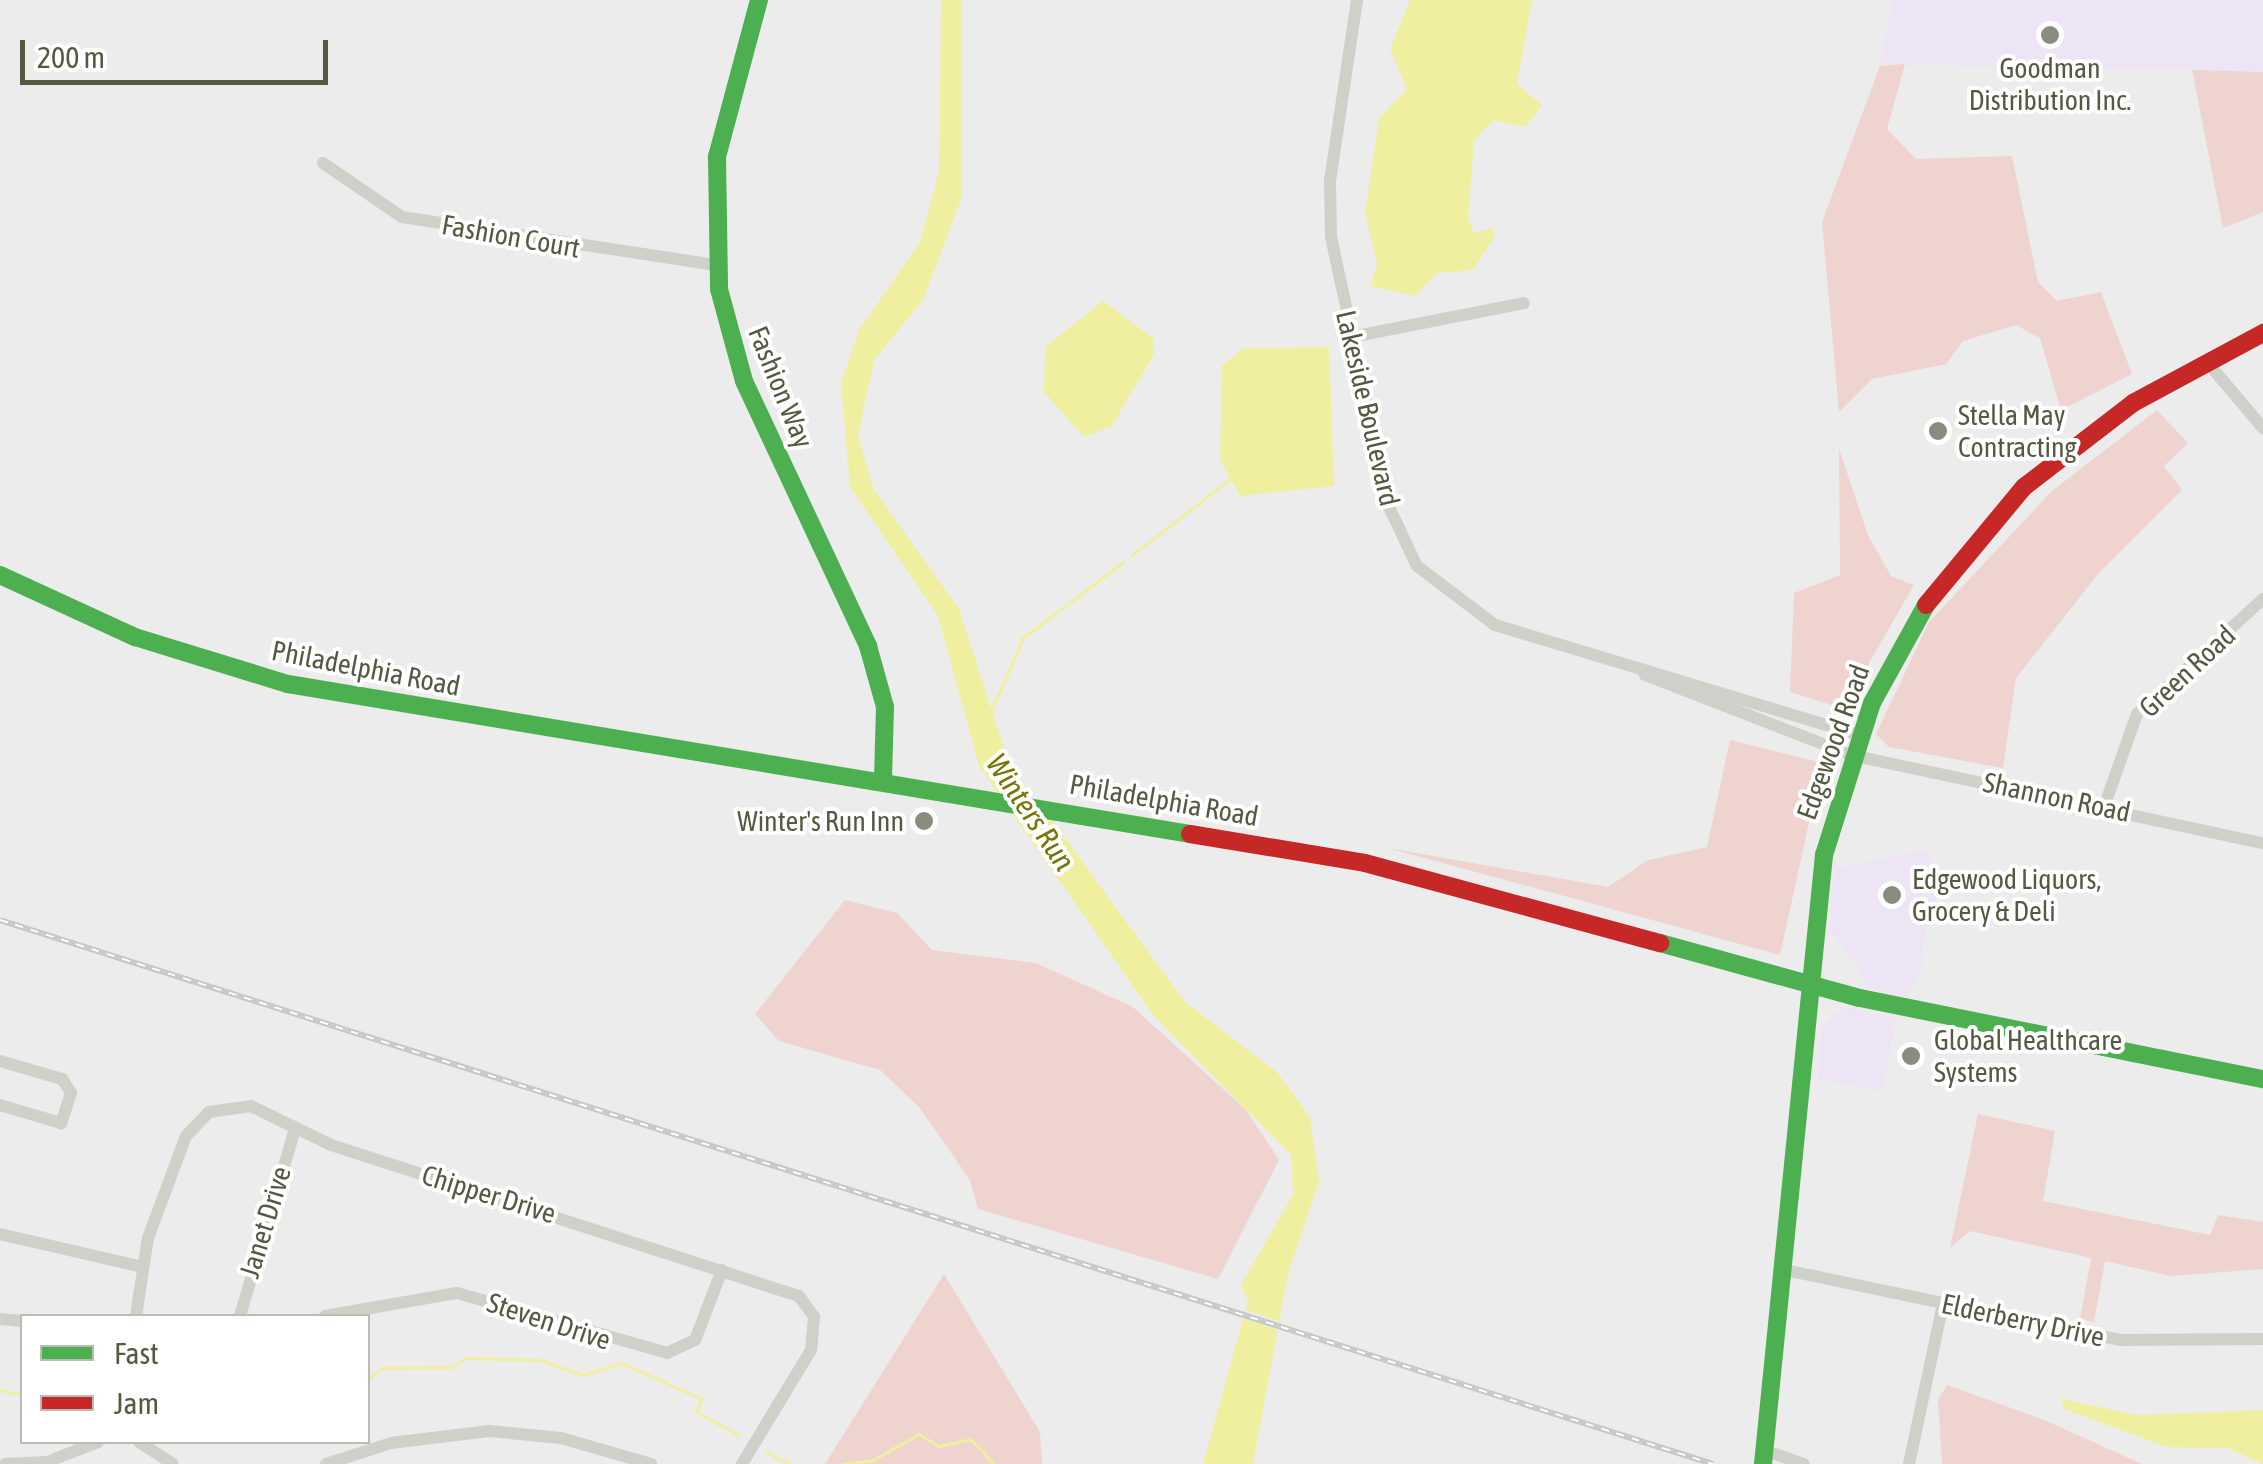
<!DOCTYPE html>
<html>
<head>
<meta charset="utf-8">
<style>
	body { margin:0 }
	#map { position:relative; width:2263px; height:1464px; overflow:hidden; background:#ececed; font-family:"Asap Condensed",sans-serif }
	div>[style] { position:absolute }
	.commercial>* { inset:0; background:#ede5f6 }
	.green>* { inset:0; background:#efd3ce }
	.water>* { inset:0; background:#f0ef9f }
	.pier>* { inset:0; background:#ececed; transform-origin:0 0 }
	.stream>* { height:2.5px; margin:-1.25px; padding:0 1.25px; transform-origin:1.25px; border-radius:1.25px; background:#f0ef9f }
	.street>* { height:12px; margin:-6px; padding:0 6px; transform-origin:6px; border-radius:6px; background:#ced0ca }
	.fast>* { height:18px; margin:-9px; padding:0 9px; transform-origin:9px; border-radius:9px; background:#4caf50 }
	.jam>* { height:18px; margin:-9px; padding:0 9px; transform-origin:9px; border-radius:9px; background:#c62828 }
	.rail>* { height:6px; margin-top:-3px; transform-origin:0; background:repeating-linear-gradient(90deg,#fff 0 8px,#c7c8c3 0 16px); box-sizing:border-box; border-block:2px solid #c7c8c3 }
	.dots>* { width:28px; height:28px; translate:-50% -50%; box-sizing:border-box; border:5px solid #fff; border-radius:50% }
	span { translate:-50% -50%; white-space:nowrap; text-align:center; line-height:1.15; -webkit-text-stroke:8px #fff; paint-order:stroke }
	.poi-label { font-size:28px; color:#545942 }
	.left { translate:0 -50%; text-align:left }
	.right { translate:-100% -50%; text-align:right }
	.street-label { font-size:28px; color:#545942 }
	.water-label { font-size:30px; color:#767508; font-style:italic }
	.legend { position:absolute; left:20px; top:1314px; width:350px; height:130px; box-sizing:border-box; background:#fff; border:2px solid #bbbdb3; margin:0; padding:12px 18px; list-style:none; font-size:30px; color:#545942 }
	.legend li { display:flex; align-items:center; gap:20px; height:50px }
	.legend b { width:50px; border:2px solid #bbbdb3 }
	.scale { position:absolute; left:20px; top:40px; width:308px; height:45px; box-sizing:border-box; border:5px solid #545942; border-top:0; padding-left:12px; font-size:30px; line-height:35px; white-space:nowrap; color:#545942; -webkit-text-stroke:8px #fff; paint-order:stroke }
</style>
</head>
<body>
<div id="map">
	<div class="commercial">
		<div style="clip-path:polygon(1893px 0,2263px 0,2263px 72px,1880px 64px)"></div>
		<div style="clip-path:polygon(1925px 851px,1947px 884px,1926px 920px,1921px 975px,1905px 998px,1871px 988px,1829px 928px,1835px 868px)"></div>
		<div style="clip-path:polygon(1844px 1007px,1896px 1018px,1883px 1091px,1819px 1079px,1821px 1027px)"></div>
	</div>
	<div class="green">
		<div style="clip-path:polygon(1905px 64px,1887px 129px,1916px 159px,2012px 156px,2038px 282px,2057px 301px,2101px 292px,2132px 374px,2061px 410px,2040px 338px,2016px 325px,1963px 341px,1946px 364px,1872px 379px,1839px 412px,1822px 222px,1880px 66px)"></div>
		<div style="clip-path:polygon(2192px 70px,2263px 72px,2263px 212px,2223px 228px)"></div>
		<div style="clip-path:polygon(2157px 410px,2188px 443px,2164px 466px,2182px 490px,2098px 574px,2016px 678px,2003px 768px,1889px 747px,1876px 734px,1929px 622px,2052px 491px)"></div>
		<div style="clip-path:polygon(1839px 449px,1868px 535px,1891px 576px,1914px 585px,1846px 703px,1835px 706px,1790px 692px,1794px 593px,1840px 575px)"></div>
		<div style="clip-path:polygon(1730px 740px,1822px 763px,1780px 955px,1388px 848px,1608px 887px,1648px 860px,1707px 847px)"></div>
		<div style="clip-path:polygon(845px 900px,897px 913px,932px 950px,1036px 963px,1133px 1007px,1246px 1110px,1279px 1160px,1218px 1279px,978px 1209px,970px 1180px,919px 1107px,880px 1070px,779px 1041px,755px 1014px)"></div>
		<div style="clip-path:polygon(1978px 1114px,2055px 1131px,2043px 1201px,2210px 1235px,2218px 1215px,2263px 1222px,2263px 1269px,2171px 1276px,2105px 1261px,2094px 1322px,2080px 1319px,2091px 1258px,1970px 1231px,1950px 1248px)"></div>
		<div style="clip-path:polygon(944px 1274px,1040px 1432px,1042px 1464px,825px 1464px)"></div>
		<div style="clip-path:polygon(1947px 1385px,2042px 1419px,2142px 1464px,1942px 1464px,1938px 1400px)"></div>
	</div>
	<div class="water">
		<div style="clip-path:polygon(941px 0,962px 0,962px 197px,923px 300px,874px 360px,858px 435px,873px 488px,959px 609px,1017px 788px,1051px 819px,1185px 1002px,1277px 1072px,1310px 1117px,1319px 1181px,1288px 1274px,1253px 1464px,1203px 1464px,1248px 1301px,1241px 1285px,1293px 1194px,1291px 1155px,1154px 1016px,979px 766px,938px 616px,850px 487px,841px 383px,859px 330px,920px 242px,939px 171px)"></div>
		<div style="clip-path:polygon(1410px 0,1532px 0,1517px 84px,1542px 105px,1525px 127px,1493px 120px,1474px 140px,1468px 219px,1474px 233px,1493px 228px,1494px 237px,1473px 270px,1437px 273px,1415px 296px,1370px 286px,1377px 264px,1365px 213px,1379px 118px,1407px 89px,1390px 49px)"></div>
		<div style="clip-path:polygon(1103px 301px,1154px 339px,1154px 354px,1111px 427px,1084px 437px,1044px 392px,1045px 347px)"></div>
		<div style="clip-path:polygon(1329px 347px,1334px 486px,1240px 496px,1220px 459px,1222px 365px,1244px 348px)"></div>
		<div style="clip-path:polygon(2061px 1399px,2137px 1415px,2263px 1410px,2263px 1464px,2228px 1448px,2167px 1447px,2064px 1409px)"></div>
	</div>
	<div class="pier">
		<div style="left:1238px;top:1307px;width:46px;height:9px;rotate:19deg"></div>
	</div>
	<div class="stream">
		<div style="left:1131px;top:556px;width:125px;rotate:-37.9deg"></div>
		<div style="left:991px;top:711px;width:80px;rotate:-66.3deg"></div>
		<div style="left:1023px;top:638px;width:126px;rotate:-37.2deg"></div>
		<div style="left:368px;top:1379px;width:18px;rotate:-38deg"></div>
		<div style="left:382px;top:1368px;width:70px;rotate:-0.8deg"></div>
		<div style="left:452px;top:1367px;width:17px;rotate:-33deg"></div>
		<div style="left:466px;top:1358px;width:75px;rotate:1.5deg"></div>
		<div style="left:541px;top:1360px;width:45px;rotate:19.7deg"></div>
		<div style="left:583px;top:1375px;width:41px;rotate:-17.1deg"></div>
		<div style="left:622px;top:1363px;width:88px;rotate:24.2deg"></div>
		<div style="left:702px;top:1399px;width:14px;rotate:111deg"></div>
		<div style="left:697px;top:1412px;width:48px;rotate:28.7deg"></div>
		<div style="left:0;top:1390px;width:23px;rotate:13deg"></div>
		<div style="left:766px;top:1452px;width:27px;rotate:27deg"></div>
		<div style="left:842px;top:1464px;width:31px;rotate:-7deg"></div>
		<div style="left:873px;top:1460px;width:53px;rotate:-29.5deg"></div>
		<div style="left:919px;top:1434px;width:23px;rotate:31deg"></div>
		<div style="left:939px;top:1446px;width:33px;rotate:-12deg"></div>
		<div style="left:971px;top:1439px;width:34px;rotate:47deg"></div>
	</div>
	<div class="street">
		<div style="left:1357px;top:0;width:182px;rotate:98.5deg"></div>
		<div style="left:1330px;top:180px;width:57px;rotate:89deg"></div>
		<div style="left:1331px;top:237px;width:278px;rotate:77.8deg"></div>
		<div style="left:1390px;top:509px;width:63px;rotate:64.7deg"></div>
		<div style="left:1417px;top:566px;width:98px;rotate:37.1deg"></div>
		<div style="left:1495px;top:625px;width:380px;rotate:16.8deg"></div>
		<div style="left:323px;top:163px;width:96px;rotate:34.4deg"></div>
		<div style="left:402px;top:217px;width:318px;rotate:8.7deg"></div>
		<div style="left:1351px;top:337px;width:176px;rotate:-11.1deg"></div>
		<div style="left:2207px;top:362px;width:87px;rotate:49.7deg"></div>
		<div style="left:1645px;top:675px;width:221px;rotate:21.2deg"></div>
		<div style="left:1851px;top:755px;width:421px;rotate:12.1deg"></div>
		<div style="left:2104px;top:807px;width:99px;rotate:-70.5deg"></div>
		<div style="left:2137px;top:714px;width:171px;rotate:-42.4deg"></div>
		<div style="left:0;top:1061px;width:65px;rotate:16.2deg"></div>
		<div style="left:62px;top:1079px;width:17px;rotate:57deg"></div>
		<div style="left:71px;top:1093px;width:32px;rotate:108deg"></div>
		<div style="left:61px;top:1123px;width:64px;rotate:-163.6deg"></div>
		<div style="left:0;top:1234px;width:147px;rotate:13deg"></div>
		<div style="left:1785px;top:1270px;width:341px;rotate:11.8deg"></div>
		<div style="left:2119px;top:1340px;width:144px;rotate:-0.4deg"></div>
		<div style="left:136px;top:1316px;width:79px;rotate:-81.3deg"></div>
		<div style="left:148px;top:1238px;width:109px;rotate:-69.6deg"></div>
		<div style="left:186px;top:1136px;width:33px;rotate:-46deg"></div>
		<div style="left:209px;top:1112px;width:42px;rotate:-8.1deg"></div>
		<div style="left:251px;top:1106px;width:89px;rotate:26deg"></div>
		<div style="left:331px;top:1145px;width:492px;rotate:17.9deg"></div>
		<div style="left:799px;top:1296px;width:26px;rotate:54deg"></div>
		<div style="left:814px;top:1317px;width:33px;rotate:95deg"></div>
		<div style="left:811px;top:1350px;width:133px;rotate:121.2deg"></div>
		<div style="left:240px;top:1316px;width:195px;rotate:-73.6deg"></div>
		<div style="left:325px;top:1316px;width:134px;rotate:-9.9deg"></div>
		<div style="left:457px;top:1293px;width:218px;rotate:15.9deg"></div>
		<div style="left:667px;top:1353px;width:31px;rotate:-25deg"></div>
		<div style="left:695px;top:1340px;width:75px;rotate:-68.9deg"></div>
		<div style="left:0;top:1319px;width:22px;rotate:5deg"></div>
		<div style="left:139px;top:1442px;width:40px;rotate:32.9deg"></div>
		<div style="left:1766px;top:1451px;width:40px;rotate:18.9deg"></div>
		<div style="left:5px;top:1464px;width:42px;rotate:-2.7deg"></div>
		<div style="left:47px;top:1462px;width:55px;rotate:-21.4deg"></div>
		<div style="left:326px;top:1464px;width:68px;rotate:-17.9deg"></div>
		<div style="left:391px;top:1443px;width:99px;rotate:-7deg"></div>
		<div style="left:489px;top:1431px;width:72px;rotate:5.6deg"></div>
		<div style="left:561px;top:1438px;width:94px;rotate:16.1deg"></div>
		<div style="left:1909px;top:1464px;width:164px;rotate:-78deg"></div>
	</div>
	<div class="fast">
		<div style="left:759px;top:0;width:163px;rotate:105deg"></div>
		<div style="left:717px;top:157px;width:132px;rotate:89.1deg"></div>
		<div style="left:719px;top:289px;width:95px;rotate:74.8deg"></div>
		<div style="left:744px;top:381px;width:293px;rotate:64.9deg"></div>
		<div style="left:868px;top:646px;width:63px;rotate:74.4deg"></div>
		<div style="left:885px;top:707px;width:73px;rotate:91.6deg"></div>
		<div style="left:0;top:575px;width:149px;rotate:24.7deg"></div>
		<div style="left:135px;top:637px;width:160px;rotate:17.1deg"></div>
		<div style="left:288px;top:684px;width:914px;rotate:9.44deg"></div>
		<div style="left:1660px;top:943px;width:207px;rotate:15.4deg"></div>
		<div style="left:1860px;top:998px;width:411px;rotate:11.4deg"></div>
		<div style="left:1763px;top:1464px;width:612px;rotate:-84.28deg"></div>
		<div style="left:1824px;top:855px;width:159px;rotate:-72.5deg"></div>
		<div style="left:1872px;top:703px;width:112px;rotate:-61.1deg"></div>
	</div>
	<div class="jam">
		<div style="left:1926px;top:605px;width:153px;rotate:-50.3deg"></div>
		<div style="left:2024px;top:487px;width:138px;rotate:-37.6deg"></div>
		<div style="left:2133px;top:403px;width:148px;rotate:-28.3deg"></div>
		<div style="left:1190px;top:834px;width:177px;rotate:9.4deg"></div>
		<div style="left:1365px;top:863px;width:306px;rotate:15.2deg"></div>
	</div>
	<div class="rail">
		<div style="left:0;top:920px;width:1797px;rotate:17.62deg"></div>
	</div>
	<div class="dots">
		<div style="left:2050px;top:35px;background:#898c7e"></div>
		<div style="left:1938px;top:431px;background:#898c7e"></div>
		<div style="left:924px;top:821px;background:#898c7e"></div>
		<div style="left:1892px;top:895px;background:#898c7e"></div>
		<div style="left:1911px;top:1056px;background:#898c7e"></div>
	</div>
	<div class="poi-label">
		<span style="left:2050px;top:84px">Goodman<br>Distribution Inc.</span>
		<span class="left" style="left:1958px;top:431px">Stella May<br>Contracting</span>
		<span class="right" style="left:904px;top:821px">Winter's Run Inn</span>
		<span class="left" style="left:1912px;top:895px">Edgewood Liquors,<br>Grocery &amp; Deli</span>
		<span class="left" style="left:1934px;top:1056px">Global Healthcare<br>Systems</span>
	</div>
	<div class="street-label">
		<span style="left:511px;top:236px;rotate:10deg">Fashion Court</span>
		<span style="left:781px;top:387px;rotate:68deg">Fashion Way</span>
		<span style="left:1368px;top:408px;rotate:77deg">Lakeside Boulevard</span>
		<span style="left:366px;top:668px;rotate:11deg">Philadelphia Road</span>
		<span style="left:2187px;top:671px;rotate:-43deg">Green Road</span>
		<span style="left:1833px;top:742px;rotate:-70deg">Edgewood Road</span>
		<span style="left:2057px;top:797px;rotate:12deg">Shannon Road</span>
		<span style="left:1164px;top:800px;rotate:10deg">Philadelphia Road</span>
		<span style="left:489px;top:1194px;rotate:17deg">Chipper Drive</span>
		<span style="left:265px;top:1222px;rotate:-73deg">Janet Drive</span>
		<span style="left:2023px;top:1320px;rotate:12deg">Elderberry Drive</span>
		<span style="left:549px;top:1321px;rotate:18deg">Steven Drive</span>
	</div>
	<div class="water-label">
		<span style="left:1031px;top:812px;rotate:56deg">Winters Run</span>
	</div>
	<ul class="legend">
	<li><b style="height:12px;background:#4caf50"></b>Fast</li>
	<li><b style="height:12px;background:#c62828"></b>Jam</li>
	</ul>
	<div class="scale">200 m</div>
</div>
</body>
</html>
